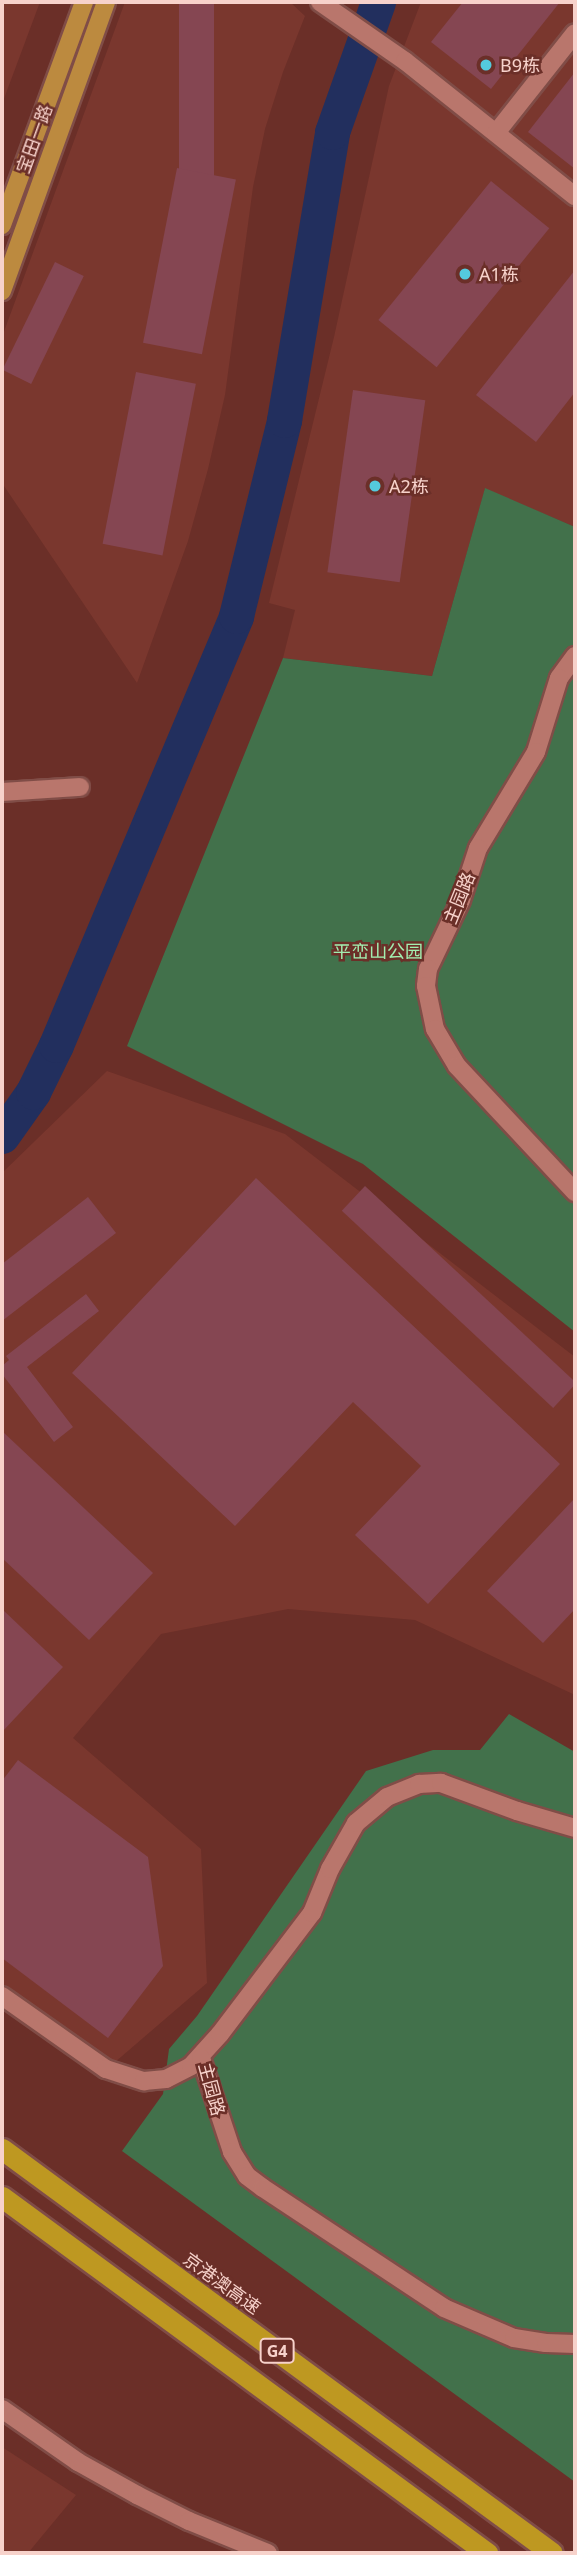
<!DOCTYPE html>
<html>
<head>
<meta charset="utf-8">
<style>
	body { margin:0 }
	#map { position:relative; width:577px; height:2555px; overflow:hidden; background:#6b2f28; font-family:"Noto Sans","Noto Sans SC",sans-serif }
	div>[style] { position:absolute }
	.built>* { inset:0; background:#7a372e }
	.green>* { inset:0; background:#42714b }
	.river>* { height:35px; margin:-17.5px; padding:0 17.5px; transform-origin:17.5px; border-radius:17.5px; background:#222f5e }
	.building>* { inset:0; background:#854652; transform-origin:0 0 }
	.roads { filter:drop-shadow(2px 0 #804d47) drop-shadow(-2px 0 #804d47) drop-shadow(0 2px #804d47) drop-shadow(0 -2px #804d47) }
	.minor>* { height:18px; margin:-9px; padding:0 9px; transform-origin:9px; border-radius:9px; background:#b9766c }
	.major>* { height:18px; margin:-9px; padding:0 9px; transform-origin:9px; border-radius:9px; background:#bc8a3f }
	.highway>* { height:21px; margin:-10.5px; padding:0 10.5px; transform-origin:10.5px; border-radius:10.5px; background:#be9821 }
	.dots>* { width:19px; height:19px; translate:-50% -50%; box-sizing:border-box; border:4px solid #6b2f28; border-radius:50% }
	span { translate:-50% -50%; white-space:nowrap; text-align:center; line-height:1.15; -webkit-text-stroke:5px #6b2f28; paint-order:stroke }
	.shield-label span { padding:2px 5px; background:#6b2f28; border:2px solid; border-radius:5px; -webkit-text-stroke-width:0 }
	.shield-label { font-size:16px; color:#f7d2cb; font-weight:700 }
	.poi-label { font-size:18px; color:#f7d2cb }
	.left { translate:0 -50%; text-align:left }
	.street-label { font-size:18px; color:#f7d2cb }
	.park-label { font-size:18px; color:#a2eeb0 }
	.frame { position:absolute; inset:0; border:4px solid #f7d2cb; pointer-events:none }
</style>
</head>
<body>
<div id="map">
	<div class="built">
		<div style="clip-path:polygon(2px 2px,40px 2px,2px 104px)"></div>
		<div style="clip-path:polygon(125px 2px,290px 2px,305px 16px,283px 72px,265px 129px,253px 187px,225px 395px,208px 469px,188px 541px,137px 683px,2px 483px,2px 337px)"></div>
		<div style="clip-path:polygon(421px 2px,575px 2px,575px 527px,485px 489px,432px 676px,283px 658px,295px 610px,269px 603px,334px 337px,389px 86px)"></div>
		<div style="clip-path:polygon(107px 1071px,285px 1134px,575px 1357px,575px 1695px,415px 1620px,288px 1609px,161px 1634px,73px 1738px,201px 1849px,207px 1983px,100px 2075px,2px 2008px,2px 1173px)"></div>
		<div style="clip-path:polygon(2px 2447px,76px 2495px,28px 2553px,2px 2553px)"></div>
	</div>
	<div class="green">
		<div style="clip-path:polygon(485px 488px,575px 527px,575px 1332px,363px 1164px,127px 1046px,283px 658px,432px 676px)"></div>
		<div style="clip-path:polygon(509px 1714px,575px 1752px,575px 2482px,122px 2151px,163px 2094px,169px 2049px,197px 2016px,366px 1771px,433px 1750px,480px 1750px)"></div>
	</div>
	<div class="river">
		<div style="left:2px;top:1136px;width:54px;rotate:-54.8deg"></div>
		<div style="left:33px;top:1092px;width:52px;rotate:-63.9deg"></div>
		<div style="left:56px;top:1045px;width:465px;rotate:-67.2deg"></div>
		<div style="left:236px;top:616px;width:202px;rotate:-76.2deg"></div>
		<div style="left:284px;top:420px;width:292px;rotate:-80.5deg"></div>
		<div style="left:332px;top:132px;width:138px;rotate:-70.5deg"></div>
	</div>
	<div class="building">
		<div style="left:179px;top:2px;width:35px;height:268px"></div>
		<div style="clip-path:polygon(463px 2px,560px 2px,491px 89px,431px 42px)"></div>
		<div style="clip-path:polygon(575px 72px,575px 169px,528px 132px)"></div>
		<div style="left:177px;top:168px;width:60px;height:178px;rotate:11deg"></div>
		<div style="left:491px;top:181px;width:75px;height:179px;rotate:39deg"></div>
		<div style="left:55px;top:262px;width:32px;height:120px;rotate:26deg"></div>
		<div style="clip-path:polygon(575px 270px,575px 392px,536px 442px,476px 395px)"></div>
		<div style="left:136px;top:372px;width:61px;height:175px;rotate:11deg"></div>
		<div style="left:353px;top:390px;width:73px;height:184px;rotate:8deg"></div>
		<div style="clip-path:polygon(256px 1178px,560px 1464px,428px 1604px,355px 1535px,421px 1466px,353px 1402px,235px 1526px,72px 1373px)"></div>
		<div style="left:365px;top:1186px;width:289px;height:34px;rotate:43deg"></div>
		<div style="clip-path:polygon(88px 1197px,116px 1233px,2px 1321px,2px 1264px)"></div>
		<div style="clip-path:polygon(86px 1294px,99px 1311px,27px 1367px,73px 1427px,54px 1442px,2px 1374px,2px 1366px,9px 1360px,6px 1356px)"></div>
		<div style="clip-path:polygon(2px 1431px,153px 1573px,89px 1640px,2px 1558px)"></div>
		<div style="clip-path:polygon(575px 1498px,575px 1609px,543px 1643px,487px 1591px)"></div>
		<div style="clip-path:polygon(2px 1609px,63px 1667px,2px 1732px)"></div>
		<div style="clip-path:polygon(18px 1760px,148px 1857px,163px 1966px,108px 2038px,2px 1958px,2px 1781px)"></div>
	</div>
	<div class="roads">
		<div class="minor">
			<div style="left:320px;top:2px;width:103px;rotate:34.8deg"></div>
			<div style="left:405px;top:61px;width:217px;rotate:38.5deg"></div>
			<div style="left:496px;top:133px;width:127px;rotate:-51.7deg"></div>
			<div style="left:575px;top:656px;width:27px;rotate:126deg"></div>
			<div style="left:559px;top:678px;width:77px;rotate:107.3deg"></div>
			<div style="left:536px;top:752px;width:112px;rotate:121.1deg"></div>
			<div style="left:478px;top:848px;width:55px;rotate:108.1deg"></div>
			<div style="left:461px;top:900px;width:76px;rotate:115.6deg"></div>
			<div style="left:428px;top:969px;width:17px;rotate:97deg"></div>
			<div style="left:426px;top:986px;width:44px;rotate:78.2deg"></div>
			<div style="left:435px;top:1029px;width:43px;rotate:59.3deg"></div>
			<div style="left:457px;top:1066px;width:173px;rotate:46.9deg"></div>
			<div style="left:2px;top:792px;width:78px;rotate:-3.7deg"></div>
			<div style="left:2px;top:1996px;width:127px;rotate:35.1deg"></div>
			<div style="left:106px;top:2069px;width:40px;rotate:18deg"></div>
			<div style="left:144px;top:2081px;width:22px;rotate:-5deg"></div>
			<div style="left:166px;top:2079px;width:28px;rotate:-27deg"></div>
			<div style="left:191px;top:2066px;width:43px;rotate:-47.8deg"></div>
			<div style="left:220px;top:2034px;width:152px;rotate:-52.8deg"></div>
			<div style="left:312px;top:1913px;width:48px;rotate:-67.8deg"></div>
			<div style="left:330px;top:1869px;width:53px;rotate:-60.5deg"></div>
			<div style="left:356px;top:1823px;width:40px;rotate:-40deg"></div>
			<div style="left:387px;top:1797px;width:35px;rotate:-22deg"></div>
			<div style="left:419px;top:1784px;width:22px;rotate:-3deg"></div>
			<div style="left:441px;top:1783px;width:81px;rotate:20.2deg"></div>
			<div style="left:517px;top:1811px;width:60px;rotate:16.3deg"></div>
			<div style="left:201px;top:2058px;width:99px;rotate:71.7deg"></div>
			<div style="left:232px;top:2152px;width:28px;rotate:58deg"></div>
			<div style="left:247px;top:2176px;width:20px;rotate:37deg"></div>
			<div style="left:263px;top:2188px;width:217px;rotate:33.5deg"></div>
			<div style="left:444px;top:2308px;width:76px;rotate:23.2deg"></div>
			<div style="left:514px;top:2338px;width:32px;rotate:9deg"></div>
			<div style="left:546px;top:2343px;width:29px;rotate:2deg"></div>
			<div style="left:2px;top:2409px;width:93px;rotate:34.9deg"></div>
			<div style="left:78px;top:2462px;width:68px;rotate:29.2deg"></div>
			<div style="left:137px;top:2495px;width:58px;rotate:26.6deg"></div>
			<div style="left:189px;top:2521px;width:85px;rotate:22.1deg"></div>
		</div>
		<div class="major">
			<div style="left:2px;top:225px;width:238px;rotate:-69.8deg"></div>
			<div style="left:2px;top:291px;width:307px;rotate:-70.2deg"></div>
		</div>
		<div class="highway">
			<div style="left:2px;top:2149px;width:682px;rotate:36.3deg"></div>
			<div style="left:2px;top:2197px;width:602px;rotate:36.28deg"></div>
		</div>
	</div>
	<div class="dots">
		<div style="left:486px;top:65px;background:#54cadd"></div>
		<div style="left:465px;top:274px;background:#54cadd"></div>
		<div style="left:375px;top:486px;background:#54cadd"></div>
	</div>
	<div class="shield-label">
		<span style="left:277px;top:2351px">G4</span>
	</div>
	<div class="poi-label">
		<span class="left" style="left:500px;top:65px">B9栋</span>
		<span class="left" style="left:479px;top:274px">A1栋</span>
		<span class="left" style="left:389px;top:486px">A2栋</span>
	</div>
	<div class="street-label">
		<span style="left:34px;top:139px;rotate:-70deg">宝田一路</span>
		<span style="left:459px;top:898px;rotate:-68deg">主园路</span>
		<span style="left:212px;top:2089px;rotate:75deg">主园路</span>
		<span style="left:222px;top:2283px;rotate:36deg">京港澳高速</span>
	</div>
	<div class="park-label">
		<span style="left:378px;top:951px">平峦山公园</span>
	</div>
	<div class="frame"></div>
</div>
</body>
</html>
